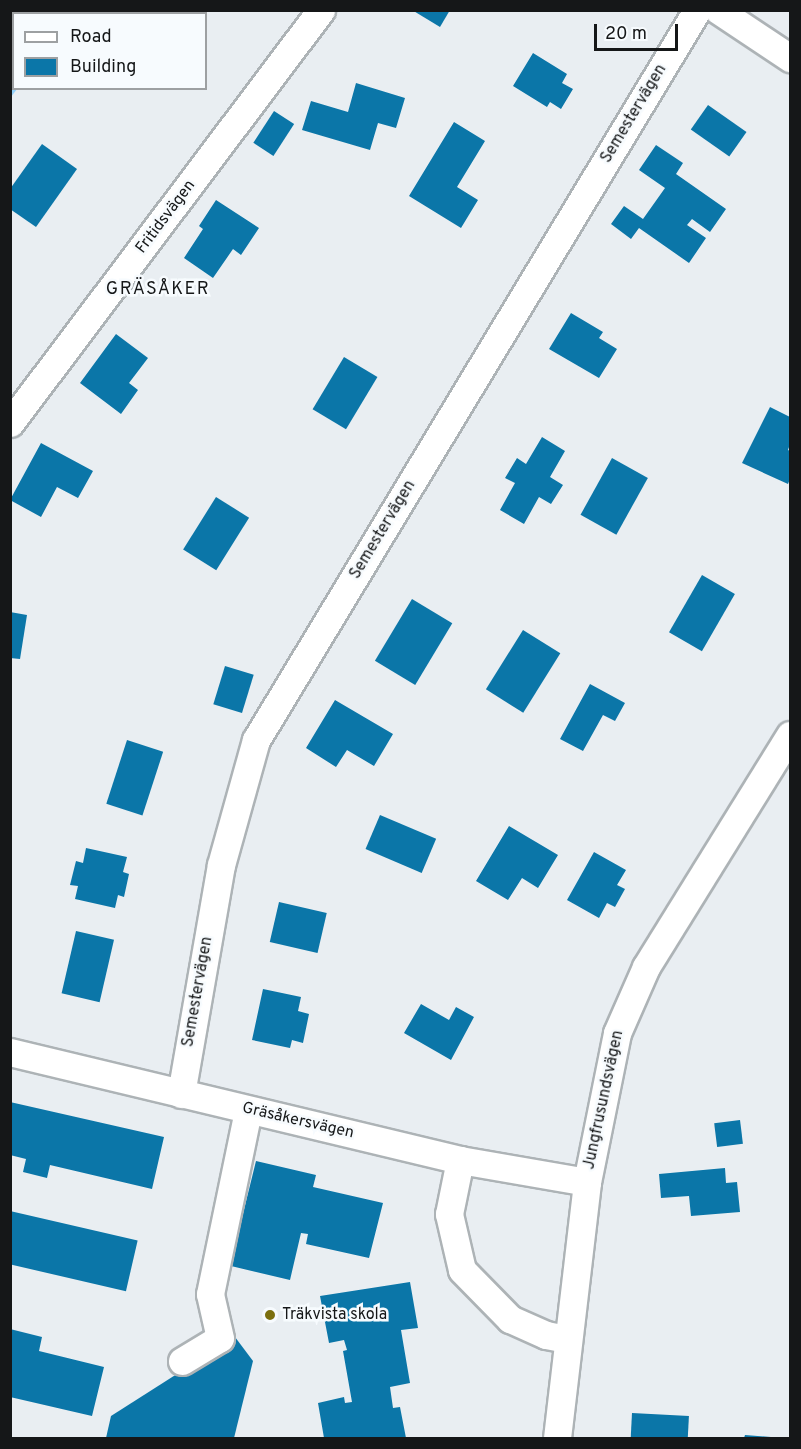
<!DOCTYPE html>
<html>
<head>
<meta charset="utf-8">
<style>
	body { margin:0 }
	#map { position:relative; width:801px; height:1449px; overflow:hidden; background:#e9eef2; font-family:Overpass,sans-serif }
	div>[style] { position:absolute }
	.green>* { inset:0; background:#94d1fa }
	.building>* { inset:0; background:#0b76a8; transform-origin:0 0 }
	.roads { filter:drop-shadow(2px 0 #adb3b6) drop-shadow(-2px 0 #adb3b6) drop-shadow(0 2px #adb3b6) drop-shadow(0 -2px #adb3b6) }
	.minor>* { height:27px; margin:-13.5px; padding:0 13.5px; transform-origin:13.5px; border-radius:13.5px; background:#fff }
	.dots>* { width:16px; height:16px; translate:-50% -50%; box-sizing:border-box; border:3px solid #f7fbfe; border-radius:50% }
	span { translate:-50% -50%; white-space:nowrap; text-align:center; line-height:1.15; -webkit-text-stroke:5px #f7fbfe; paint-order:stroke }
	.street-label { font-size:16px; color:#151718 }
	.poi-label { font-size:16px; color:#151718 }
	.left { translate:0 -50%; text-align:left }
	.neighbourhood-label { font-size:18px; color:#151718; letter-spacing:1.5px }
	.frame { position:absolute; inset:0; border:12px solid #151718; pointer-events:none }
	.legend { position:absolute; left:12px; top:12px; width:195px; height:78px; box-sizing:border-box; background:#f7fbfe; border:2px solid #9da0a2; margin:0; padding:8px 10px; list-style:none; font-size:18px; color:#151718 }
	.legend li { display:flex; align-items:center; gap:12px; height:30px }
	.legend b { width:30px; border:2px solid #9da0a2 }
	.scale { position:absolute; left:594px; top:24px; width:84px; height:27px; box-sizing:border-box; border:3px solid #151718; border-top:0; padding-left:8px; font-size:18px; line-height:21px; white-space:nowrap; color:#151718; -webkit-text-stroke:4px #f7fbfe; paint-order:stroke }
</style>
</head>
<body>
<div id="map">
	<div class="green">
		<div style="clip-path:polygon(11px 10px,72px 11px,69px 13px,14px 14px,14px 88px,17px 89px,11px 97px)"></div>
	</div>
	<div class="building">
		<div style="left:126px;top:10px;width:33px;height:4px"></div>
		<div style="clip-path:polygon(412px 10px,450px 10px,440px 27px)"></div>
		<div style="clip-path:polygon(533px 53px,567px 74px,562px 83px,573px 89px,561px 109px,550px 102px,547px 107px,513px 86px)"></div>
		<div style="clip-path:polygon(356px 83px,405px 98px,396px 128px,378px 123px,370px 150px,302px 130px,311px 101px,348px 112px)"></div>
		<div style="left:708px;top:105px;width:47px;height:30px;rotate:35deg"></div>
		<div style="left:274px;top:111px;width:24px;height:38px;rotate:33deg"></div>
		<div style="clip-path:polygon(454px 122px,485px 141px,457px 187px,478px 200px,461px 228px,409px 196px)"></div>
		<div style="clip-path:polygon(42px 144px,77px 169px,36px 227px,10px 209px,10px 189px)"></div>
		<div style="clip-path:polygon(656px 145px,683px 163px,676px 174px,726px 209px,710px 232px,692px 219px,687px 225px,706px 238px,689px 263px,639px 228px,631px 239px,611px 224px,624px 206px,643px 219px,665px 188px,639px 170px)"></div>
		<div style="clip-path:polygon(216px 200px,259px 228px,241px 255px,233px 249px,213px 278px,184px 258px,203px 229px,199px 226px)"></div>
		<div style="clip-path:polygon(571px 313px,603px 332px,599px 338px,617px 349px,599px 378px,549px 349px)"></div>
		<div style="clip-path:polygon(116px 334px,148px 358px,129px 383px,138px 390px,121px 414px,80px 383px)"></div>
		<div style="left:344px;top:357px;width:39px;height:61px;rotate:31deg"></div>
		<div style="clip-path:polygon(770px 407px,790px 417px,790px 444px,788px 450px,790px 451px,790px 479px,788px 484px,742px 463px)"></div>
		<div style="clip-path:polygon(542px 437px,565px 451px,550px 477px,563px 485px,551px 504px,539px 497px,524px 524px,500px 510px,515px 483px,505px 478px,517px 458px,526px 464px)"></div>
		<div style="clip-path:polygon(41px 443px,93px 471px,78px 498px,57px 487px,41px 517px,10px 500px)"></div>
		<div style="left:612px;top:458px;width:41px;height:65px;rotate:29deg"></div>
		<div style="left:216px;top:497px;width:39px;height:62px;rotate:32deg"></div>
		<div style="left:702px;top:575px;width:38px;height:66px;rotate:30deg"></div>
		<div style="left:412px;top:599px;width:47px;height:72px;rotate:31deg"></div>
		<div style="clip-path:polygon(10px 612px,27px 615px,20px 659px,10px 658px)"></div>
		<div style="left:523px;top:630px;width:44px;height:70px;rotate:32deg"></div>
		<div style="left:225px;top:666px;width:30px;height:40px;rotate:17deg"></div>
		<div style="clip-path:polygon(590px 684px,625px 703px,615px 721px,603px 715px,583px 751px,560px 739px)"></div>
		<div style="clip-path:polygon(335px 700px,393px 734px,374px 766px,347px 750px,336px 767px,306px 748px)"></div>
		<div style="left:127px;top:740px;width:38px;height:67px;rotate:18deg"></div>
		<div style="left:380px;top:815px;width:61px;height:37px;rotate:23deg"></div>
		<div style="clip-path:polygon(509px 826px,558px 855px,538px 888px,522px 878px,508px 900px,476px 881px)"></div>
		<div style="clip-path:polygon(86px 848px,127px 857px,123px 872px,129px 874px,124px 897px,118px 895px,115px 908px,75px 899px,78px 886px,70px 885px,76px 861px,83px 863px)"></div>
		<div style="clip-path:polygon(594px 852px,626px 870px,617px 885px,625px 889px,615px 907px,607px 903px,599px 918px,567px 900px)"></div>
		<div style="left:279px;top:902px;width:49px;height:41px;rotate:13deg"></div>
		<div style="left:76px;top:931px;width:39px;height:64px;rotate:13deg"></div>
		<div style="clip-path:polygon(263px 989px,301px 997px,298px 1011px,309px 1014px,303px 1043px,292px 1040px,290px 1048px,252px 1040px)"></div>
		<div style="clip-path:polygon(421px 1004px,449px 1020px,456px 1007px,474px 1017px,451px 1060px,404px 1033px)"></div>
		<div style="clip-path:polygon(10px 1102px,164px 1137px,152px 1189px,50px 1165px,47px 1178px,23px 1172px,26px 1159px,10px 1155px)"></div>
		<div style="left:740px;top:1120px;width:24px;height:26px;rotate:83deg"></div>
		<div style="clip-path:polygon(256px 1161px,316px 1175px,313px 1187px,383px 1203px,369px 1258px,306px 1244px,308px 1234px,301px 1233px,290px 1280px,231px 1266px,232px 1260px,226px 1259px,232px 1237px,237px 1238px)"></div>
		<div style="clip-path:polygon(725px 1168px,726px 1183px,737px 1182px,740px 1212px,691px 1216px,689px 1196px,661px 1198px,659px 1174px)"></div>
		<div style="left:10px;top:1211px;width:131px;height:52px;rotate:13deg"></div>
		<div style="clip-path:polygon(410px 1282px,418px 1328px,401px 1330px,410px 1383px,390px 1387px,393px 1408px,400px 1407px,406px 1438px,324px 1438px,318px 1403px,344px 1397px,345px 1403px,352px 1402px,343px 1351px,347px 1350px,344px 1340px,329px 1343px,320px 1296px)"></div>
		<div style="clip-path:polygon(10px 1329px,42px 1337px,39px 1351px,104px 1367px,92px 1416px,10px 1397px)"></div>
		<div style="clip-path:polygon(235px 1337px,253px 1361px,234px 1438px,106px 1438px,111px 1416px)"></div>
		<div style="left:632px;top:1413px;width:57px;height:25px;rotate:3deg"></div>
		<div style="clip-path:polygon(745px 1435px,771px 1437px,771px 1438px,744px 1438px)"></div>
	</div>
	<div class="roads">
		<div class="minor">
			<div style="left:718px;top:10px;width:87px;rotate:33.7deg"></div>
			<div style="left:10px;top:423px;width:517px;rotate:-53.02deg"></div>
			<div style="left:10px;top:1052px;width:463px;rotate:13.5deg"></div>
			<div style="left:460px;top:1160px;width:129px;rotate:9.8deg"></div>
			<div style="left:181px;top:1094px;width:232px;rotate:-80.1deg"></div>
			<div style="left:221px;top:865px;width:130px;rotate:-74.4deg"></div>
			<div style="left:256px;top:740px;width:853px;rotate:-58.86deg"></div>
			<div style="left:460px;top:1160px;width:55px;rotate:101.5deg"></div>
			<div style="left:449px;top:1214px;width:57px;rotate:76.9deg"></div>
			<div style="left:462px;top:1270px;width:69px;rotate:45.6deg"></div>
			<div style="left:510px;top:1319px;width:39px;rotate:24deg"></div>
			<div style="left:546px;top:1335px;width:21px;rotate:11deg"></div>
			<div style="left:182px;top:1361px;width:44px;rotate:-31.2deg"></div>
			<div style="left:220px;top:1338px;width:45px;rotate:-102.8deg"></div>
			<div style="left:210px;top:1294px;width:188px;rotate:-78.3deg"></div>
			<div style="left:557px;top:1438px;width:258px;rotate:-83.3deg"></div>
			<div style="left:587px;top:1182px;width:152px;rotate:-78.6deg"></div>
			<div style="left:617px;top:1033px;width:72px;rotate:-66.3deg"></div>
			<div style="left:646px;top:967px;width:273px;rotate:-58.2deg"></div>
		</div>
	</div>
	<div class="dots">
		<div style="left:270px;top:1315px;background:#7b6f0e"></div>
	</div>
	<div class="street-label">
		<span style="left:634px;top:114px;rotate:-59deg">Semestervägen</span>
		<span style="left:166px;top:217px;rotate:-53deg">Fritidsvägen</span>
		<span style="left:383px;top:530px;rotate:-59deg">Semestervägen</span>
		<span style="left:198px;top:992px;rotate:-80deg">Semestervägen</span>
		<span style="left:604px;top:1100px;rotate:-78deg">Jungfrusundsvägen</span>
		<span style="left:298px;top:1121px;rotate:13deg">Gräsåkersvägen</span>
	</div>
	<div class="poi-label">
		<span class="left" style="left:282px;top:1315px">Träkvista skola</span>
	</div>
	<div class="neighbourhood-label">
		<span style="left:158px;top:290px">GRÄSÅKER</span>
	</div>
	<div class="frame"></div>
	<ul class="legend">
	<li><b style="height:8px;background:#fff"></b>Road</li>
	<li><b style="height:16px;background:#0b76a8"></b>Building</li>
	</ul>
	<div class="scale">20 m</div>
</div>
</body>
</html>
